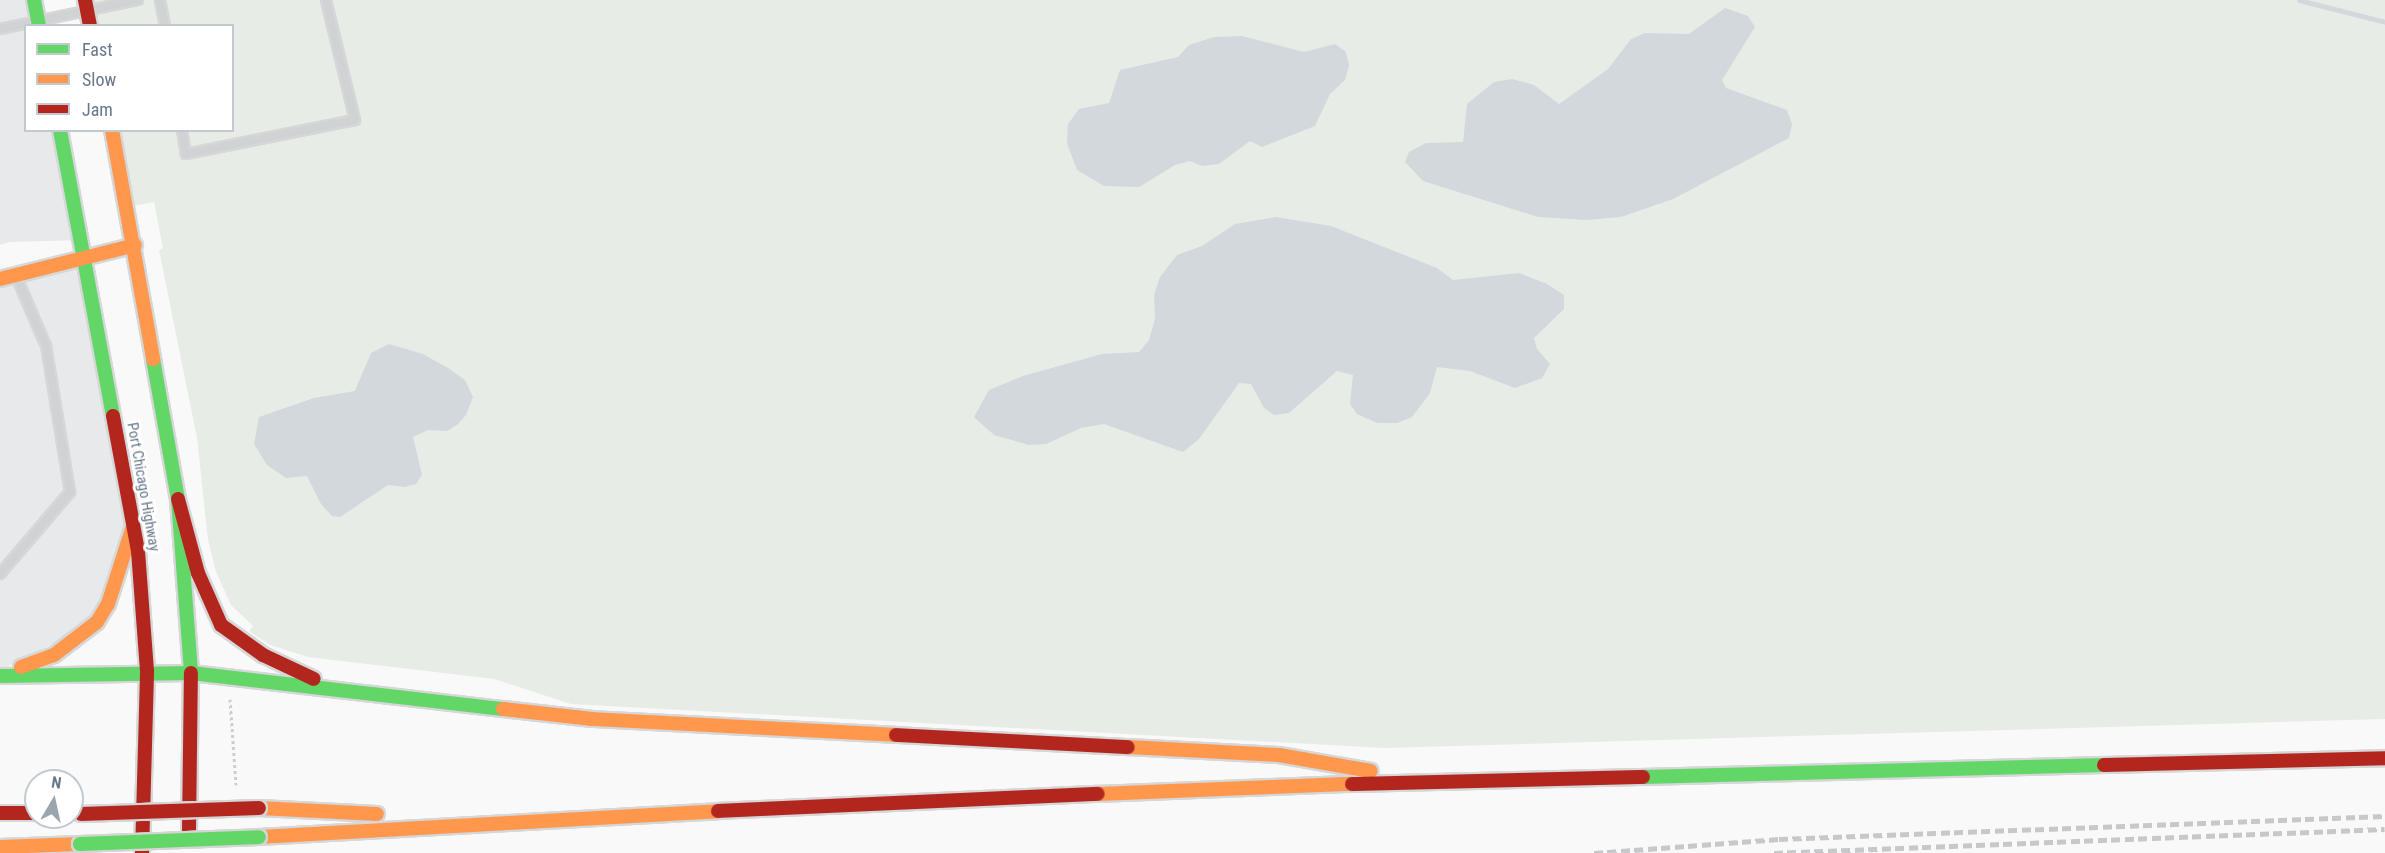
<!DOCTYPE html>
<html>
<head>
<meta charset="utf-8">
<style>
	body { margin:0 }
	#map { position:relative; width:2385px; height:853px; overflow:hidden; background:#f9f9f9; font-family:"Roboto Condensed",sans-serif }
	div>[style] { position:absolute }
	.built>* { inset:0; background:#e8e9ea }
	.green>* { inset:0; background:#e8ece7 }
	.water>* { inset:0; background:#d2d8dc }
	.stream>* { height:5px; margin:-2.5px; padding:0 2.5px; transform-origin:2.5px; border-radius:2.5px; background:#d2d8dc }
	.path>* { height:3px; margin-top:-1.5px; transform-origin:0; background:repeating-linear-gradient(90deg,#ceced0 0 3px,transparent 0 6px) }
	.roads { filter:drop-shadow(2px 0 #d6d7d8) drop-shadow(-2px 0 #d6d7d8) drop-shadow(0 2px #d6d7d8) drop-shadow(0 -2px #d6d7d8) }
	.lane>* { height:8px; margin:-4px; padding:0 4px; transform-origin:4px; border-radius:4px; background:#d1d2d4 }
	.fast>* { height:14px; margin:-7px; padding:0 7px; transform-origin:7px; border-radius:7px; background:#63d668 }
	.slow>* { height:14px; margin:-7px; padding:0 7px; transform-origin:7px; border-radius:7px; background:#ff974d }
	.jam>* { height:14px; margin:-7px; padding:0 7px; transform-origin:7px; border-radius:7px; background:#b3261e }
	.rail>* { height:4.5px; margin-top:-2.25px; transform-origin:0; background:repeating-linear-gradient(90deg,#c7c8c9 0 9px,transparent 0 13.5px) }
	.bridges { filter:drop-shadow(2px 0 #d5d5d6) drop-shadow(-2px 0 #d5d5d6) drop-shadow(0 2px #d5d5d6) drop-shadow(0 -2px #d5d5d6) }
	.fast-bridge>* { height:14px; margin:-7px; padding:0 7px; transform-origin:7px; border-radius:7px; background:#63d668 }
	.jam-bridge>* { height:14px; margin:-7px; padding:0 7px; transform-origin:7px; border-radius:7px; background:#b3261e }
	span { translate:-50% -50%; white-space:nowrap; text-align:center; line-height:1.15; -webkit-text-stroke:6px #fff; paint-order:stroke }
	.street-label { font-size:15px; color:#687889 }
	.legend { position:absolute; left:24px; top:24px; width:210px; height:108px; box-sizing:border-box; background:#fff; border:2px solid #c3c9d0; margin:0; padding:8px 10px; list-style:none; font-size:18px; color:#687889 }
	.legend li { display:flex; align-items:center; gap:12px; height:30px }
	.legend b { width:30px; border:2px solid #c3c9d0 }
	.north { position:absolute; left:24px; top:769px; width:60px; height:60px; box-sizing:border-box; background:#fff; border:2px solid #c3c9d0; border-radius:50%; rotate:9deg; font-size:16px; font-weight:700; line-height:24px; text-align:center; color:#687889 }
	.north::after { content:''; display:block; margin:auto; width:21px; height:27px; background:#9ba5b0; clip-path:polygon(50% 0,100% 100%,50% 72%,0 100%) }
</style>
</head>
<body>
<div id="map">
	<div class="built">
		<div style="clip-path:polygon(0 0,34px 0,26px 26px,26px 130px,60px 131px,83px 240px,9px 242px,0 245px)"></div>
		<div style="clip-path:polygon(86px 257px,133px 526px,97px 622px,0 670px,0 279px)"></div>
	</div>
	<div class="green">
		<div style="clip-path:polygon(85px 0,2385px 0,2385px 719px,1385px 748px,571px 704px,494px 679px,308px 657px,270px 645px,249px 631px,253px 626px,231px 605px,216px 572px,208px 540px,197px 438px,159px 250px,163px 248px,154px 202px,127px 207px,112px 131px,232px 130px,232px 26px,90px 25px)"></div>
	</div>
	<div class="water">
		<div style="clip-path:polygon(1725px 8px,1748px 16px,1755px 27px,1722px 80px,1726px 88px,1787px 110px,1792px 124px,1789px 138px,1673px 199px,1621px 217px,1587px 220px,1538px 217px,1423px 181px,1405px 162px,1409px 152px,1426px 143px,1463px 142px,1467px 104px,1494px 82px,1512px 79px,1534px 85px,1559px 104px,1608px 69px,1631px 39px,1645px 33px,1689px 34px)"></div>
		<div style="clip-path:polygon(1242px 36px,1304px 52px,1335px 44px,1346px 52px,1349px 66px,1345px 80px,1330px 94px,1315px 126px,1262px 147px,1250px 141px,1219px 164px,1202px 166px,1190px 161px,1175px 165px,1139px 187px,1104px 186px,1077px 170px,1067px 143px,1068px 124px,1079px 109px,1109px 103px,1120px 70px,1178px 57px,1189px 45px,1214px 37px)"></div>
		<div style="clip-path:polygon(1276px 217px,1331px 226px,1437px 268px,1453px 280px,1519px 273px,1547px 284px,1564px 295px,1564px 309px,1534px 338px,1537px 349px,1550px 364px,1542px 378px,1515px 388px,1470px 371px,1437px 367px,1430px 393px,1412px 417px,1397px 423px,1377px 423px,1357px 414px,1350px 404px,1353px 375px,1337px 371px,1289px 413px,1274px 415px,1264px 408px,1251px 384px,1239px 383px,1199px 439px,1183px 452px,1104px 424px,1081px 428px,1046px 444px,1029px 445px,994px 435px,974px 417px,989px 390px,1023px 376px,1102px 354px,1139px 352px,1149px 340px,1155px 319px,1154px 295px,1160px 277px,1177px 255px,1202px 246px,1235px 224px)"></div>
		<div style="clip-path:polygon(389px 344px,423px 354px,448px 368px,465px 380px,473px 397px,466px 415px,458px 424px,447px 431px,428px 430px,413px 437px,422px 475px,416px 484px,405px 487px,388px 485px,340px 517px,332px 516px,321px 504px,307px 476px,286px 478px,267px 465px,254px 444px,259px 417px,314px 398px,355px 391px,371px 353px)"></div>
	</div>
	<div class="stream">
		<div style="left:2299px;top:0;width:89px;rotate:14.3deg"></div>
	</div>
	<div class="path">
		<div style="left:230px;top:699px;width:86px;rotate:86deg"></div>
	</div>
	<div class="roads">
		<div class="lane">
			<div style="left:160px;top:0;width:26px;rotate:79deg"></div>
			<div style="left:0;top:29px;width:141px;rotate:-11.9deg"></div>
			<div style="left:182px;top:130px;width:24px;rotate:81deg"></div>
			<div style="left:186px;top:154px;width:172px;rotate:-11.4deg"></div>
			<div style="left:355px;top:120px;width:123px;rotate:-103.6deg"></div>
			<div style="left:0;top:574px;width:108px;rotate:-49.5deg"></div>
			<div style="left:70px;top:492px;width:148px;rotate:-99.3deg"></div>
			<div style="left:46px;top:346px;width:76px;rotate:-113.2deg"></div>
		</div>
		<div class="fast">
			<div style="left:34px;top:0;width:26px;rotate:79deg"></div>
			<div style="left:60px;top:130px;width:291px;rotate:79.5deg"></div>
			<div style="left:153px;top:359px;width:142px;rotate:79.9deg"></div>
			<div style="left:178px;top:499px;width:174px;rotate:85.7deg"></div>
			<div style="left:0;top:676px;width:191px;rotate:-0.9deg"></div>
			<div style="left:191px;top:673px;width:314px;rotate:6.6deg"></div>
			<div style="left:1643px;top:777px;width:461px;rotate:-1.5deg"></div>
		</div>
		<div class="slow">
			<div style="left:112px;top:130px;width:233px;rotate:79.8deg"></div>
			<div style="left:0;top:279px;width:139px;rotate:-14.1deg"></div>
			<div style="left:21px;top:667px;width:35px;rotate:-20deg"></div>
			<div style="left:54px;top:655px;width:54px;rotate:-37.5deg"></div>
			<div style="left:97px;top:622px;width:21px;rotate:-59deg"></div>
			<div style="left:108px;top:604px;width:82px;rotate:-72.2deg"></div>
			<div style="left:503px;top:709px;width:90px;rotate:6.4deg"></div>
			<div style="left:592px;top:719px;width:304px;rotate:3deg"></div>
			<div style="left:1128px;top:747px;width:151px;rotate:3deg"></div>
			<div style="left:1279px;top:755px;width:93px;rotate:9.9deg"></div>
			<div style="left:1098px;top:794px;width:254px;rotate:-2.3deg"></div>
			<div style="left:259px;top:808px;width:118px;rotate:2.9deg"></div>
			<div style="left:259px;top:837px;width:460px;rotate:-3.2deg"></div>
			<div style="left:0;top:847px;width:80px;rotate:-2.1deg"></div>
		</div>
		<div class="jam">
			<div style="left:85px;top:0;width:26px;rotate:79deg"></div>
			<div style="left:113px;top:416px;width:137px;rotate:79.5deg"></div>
			<div style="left:138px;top:551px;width:120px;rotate:85.7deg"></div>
			<div style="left:178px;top:499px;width:77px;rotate:74.9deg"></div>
			<div style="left:198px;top:573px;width:57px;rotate:66.1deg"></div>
			<div style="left:221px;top:625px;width:52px;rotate:35.5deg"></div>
			<div style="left:263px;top:655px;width:56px;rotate:25.2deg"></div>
			<div style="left:896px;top:735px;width:232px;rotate:3deg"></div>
			<div style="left:2104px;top:765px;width:281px;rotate:-1.4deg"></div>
			<div style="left:1352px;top:784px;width:291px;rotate:-1.4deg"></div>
			<div style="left:718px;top:811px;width:380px;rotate:-2.6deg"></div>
			<div style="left:0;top:813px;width:36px"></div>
			<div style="left:189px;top:830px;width:157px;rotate:-89.3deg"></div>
			<div style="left:142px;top:853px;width:182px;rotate:-88.4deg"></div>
		</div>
	</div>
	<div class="rail">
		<div style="left:1594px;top:853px;width:186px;rotate:-4.3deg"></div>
		<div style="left:1779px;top:839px;width:606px;rotate:-2.17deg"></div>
		<div style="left:1774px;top:853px;width:611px;rotate:-2.25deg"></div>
	</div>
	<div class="bridges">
		<div class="fast-bridge">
			<div style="left:80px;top:844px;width:179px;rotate:-2.2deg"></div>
		</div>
		<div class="jam-bridge">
			<div style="left:81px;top:814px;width:178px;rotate:-1.9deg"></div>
		</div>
	</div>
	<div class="street-label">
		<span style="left:143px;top:487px;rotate:80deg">Port Chicago Highway</span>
	</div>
	<ul class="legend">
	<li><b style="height:8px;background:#63d668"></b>Fast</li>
	<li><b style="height:8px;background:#ff974d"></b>Slow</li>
	<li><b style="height:8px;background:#b3261e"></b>Jam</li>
	</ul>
	<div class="north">N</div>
</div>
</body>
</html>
